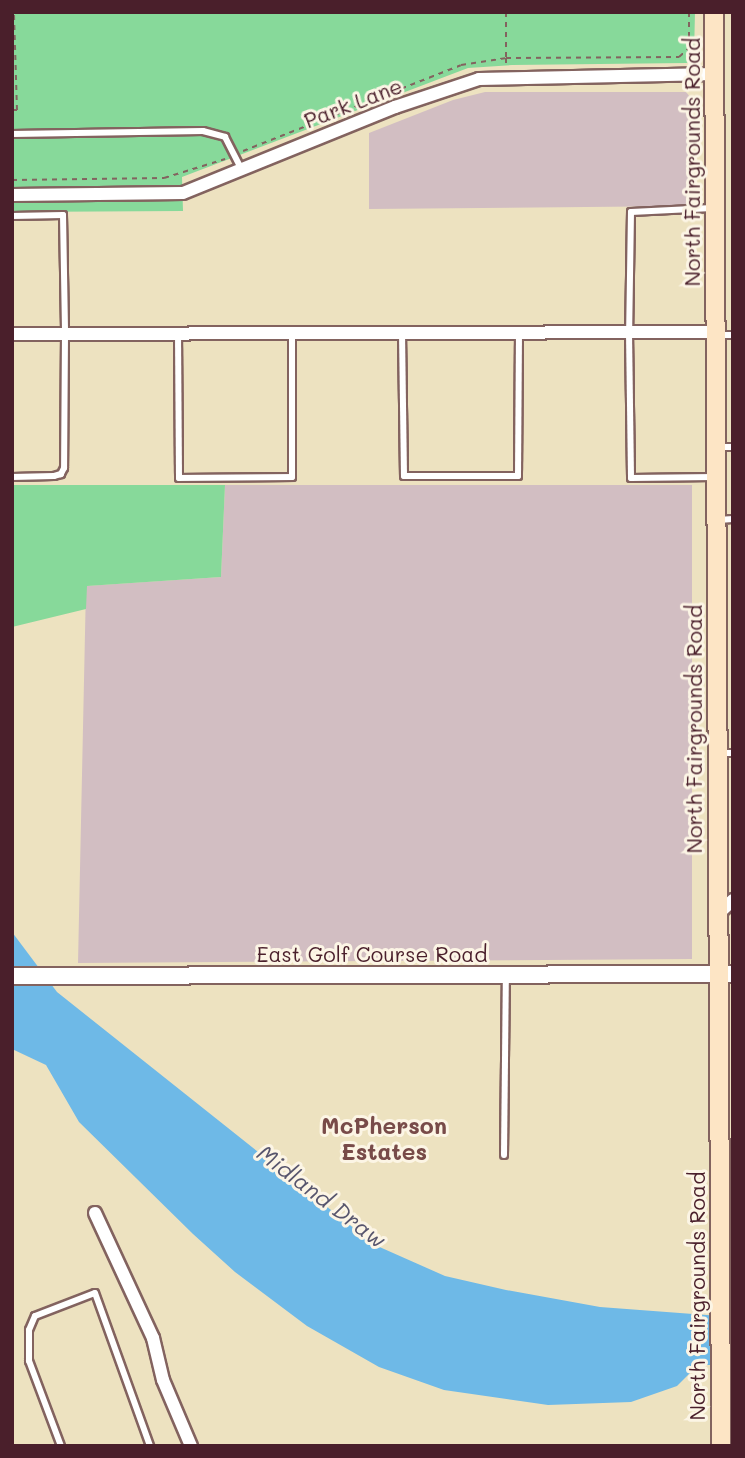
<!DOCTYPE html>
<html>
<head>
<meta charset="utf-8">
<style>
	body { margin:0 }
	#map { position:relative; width:745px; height:1458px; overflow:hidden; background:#ede2c0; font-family:Mali,sans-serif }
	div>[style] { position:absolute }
	.industrial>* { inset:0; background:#d2bec2 }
	.green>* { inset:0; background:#87d99a }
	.water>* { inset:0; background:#6eb9e7 }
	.path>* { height:2px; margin-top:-1px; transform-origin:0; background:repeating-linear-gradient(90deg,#83635f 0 5px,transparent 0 10px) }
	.roads { filter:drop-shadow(2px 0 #83635f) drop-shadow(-2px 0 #83635f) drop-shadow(0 2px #83635f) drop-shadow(0 -2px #83635f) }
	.service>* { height:6px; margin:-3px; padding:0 3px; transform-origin:3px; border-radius:3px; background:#fff }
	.minor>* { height:12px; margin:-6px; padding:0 6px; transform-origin:6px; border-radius:6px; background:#fff }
	.tertiary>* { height:16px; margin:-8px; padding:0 8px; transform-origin:8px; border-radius:8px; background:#fff }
	.secondary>* { height:18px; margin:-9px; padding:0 9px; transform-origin:9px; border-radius:9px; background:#fde5c5 }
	span { translate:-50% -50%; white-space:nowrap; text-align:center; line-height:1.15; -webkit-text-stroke:6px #fcf5e5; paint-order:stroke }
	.street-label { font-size:21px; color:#4a1f2b }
	.neighbourhood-label { font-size:23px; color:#784b49; font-weight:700 }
	.water-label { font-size:23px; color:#57556d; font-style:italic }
	.frame { position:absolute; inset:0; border:14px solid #4a1f2b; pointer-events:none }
</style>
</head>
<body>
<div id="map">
	<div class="industrial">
		<div style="clip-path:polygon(485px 92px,686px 92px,691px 98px,691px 206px,369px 209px,369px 133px,453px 100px)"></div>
		<div style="clip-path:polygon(225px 485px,692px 485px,692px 959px,78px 963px,86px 586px,221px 577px)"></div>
	</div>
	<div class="green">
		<div style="clip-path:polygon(12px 12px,695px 12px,694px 55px,687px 63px,512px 65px,468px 68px,182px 177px,183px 211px,12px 212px)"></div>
		<div style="clip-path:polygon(12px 485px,225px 485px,221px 577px,87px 586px,86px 609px,12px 627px)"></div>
	</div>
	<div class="water">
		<div style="clip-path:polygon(12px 932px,57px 992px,375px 1245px,445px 1276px,506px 1290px,600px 1307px,733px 1317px,733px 1365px,698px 1365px,677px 1386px,631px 1402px,548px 1405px,444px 1390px,379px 1367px,307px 1326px,235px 1272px,193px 1234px,79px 1122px,46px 1065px,12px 1049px)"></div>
	</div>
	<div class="path">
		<div style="left:506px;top:12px;width:46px;rotate:90deg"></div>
		<div style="left:506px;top:58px;width:173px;rotate:-0.3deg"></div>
		<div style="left:679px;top:57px;width:12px;rotate:-42deg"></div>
		<div style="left:688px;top:49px;width:8px;rotate:-83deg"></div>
		<div style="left:689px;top:41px;width:12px;rotate:-5deg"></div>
		<div style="left:689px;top:12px;width:27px;rotate:90deg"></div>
		<div style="left:12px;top:110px;width:5px"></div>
		<div style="left:17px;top:110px;width:98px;rotate:-91.8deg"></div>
		<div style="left:243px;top:151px;width:234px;rotate:-21.5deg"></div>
		<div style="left:461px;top:65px;width:46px;rotate:-8.8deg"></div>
		<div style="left:506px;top:58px;width:9px;rotate:90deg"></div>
		<div style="left:12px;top:180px;width:152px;rotate:-0.8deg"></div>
		<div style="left:164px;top:178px;width:64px;rotate:-17.3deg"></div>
	</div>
	<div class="roads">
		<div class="service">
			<div style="left:12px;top:134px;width:191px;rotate:-0.9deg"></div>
			<div style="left:203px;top:131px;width:23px;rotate:15deg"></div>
			<div style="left:225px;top:137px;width:35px;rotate:63deg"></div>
			<div style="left:712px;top:208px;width:81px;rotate:177.2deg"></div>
			<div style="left:631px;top:212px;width:121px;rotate:90.9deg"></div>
			<div style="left:629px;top:333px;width:145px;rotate:89.2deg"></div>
			<div style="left:631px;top:478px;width:83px;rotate:-0.7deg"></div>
			<div style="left:12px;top:216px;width:51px;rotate:-1.1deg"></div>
			<div style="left:63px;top:215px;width:119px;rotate:89deg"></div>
			<div style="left:65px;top:334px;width:134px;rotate:90.4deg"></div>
			<div style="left:64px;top:468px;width:7px;rotate:117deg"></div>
			<div style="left:61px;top:474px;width:7px;rotate:164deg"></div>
			<div style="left:54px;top:476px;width:42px;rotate:178.6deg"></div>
			<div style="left:402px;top:333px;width:143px;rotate:89.2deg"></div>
			<div style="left:404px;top:476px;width:114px"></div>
			<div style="left:518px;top:476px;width:143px;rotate:-89.6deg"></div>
			<div style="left:178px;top:334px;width:144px;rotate:89.6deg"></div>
			<div style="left:179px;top:478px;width:113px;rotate:-0.5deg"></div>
			<div style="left:292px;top:477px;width:144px;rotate:-90deg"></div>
			<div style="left:717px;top:335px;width:16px"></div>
			<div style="left:718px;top:447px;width:15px"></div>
			<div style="left:718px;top:520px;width:15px;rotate:-4deg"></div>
			<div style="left:719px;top:753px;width:14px"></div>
			<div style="left:504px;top:1155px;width:179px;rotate:-89.4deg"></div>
			<div style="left:61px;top:1446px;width:91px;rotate:-110.6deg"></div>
			<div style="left:29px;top:1361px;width:31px;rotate:-90deg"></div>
			<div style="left:29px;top:1330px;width:15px;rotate:-67deg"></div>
			<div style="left:35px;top:1316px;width:64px;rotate:-21deg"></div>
			<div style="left:95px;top:1293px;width:163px;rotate:70.2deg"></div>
		</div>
		<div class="minor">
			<div style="left:12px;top:195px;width:171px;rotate:-0.7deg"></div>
			<div style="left:183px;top:193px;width:229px;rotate:-22.1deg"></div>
			<div style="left:395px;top:107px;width:89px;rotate:-18.4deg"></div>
			<div style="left:479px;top:79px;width:235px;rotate:-1.2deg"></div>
			<div style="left:12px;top:334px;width:703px;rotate:-0.16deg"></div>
			<div style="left:718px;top:914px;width:21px;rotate:-43deg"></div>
			<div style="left:95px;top:1213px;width:138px;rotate:65.1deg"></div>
			<div style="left:153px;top:1338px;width:43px;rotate:76.6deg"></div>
			<div style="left:163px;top:1380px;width:72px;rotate:67deg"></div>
		</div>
		<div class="tertiary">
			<div style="left:12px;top:976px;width:721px;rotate:-0.16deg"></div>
		</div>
		<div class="secondary">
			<div style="left:714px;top:12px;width:1434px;rotate:89.72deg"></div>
		</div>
	</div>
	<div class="street-label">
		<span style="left:353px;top:103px;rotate:-21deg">Park Lane</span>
		<span style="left:692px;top:162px;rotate:-90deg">North Fairgrounds Road</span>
		<span style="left:694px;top:729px;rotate:-90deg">North Fairgrounds Road</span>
		<span style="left:372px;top:954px">East Golf Course Road</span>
		<span style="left:697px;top:1296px;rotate:-90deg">North Fairgrounds Road</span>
	</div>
	<div class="neighbourhood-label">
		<span style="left:384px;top:1138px">McPherson<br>Estates</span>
	</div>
	<div class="water-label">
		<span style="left:322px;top:1196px;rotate:37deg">Midland Draw</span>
	</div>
	<div class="frame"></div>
</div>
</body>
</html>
